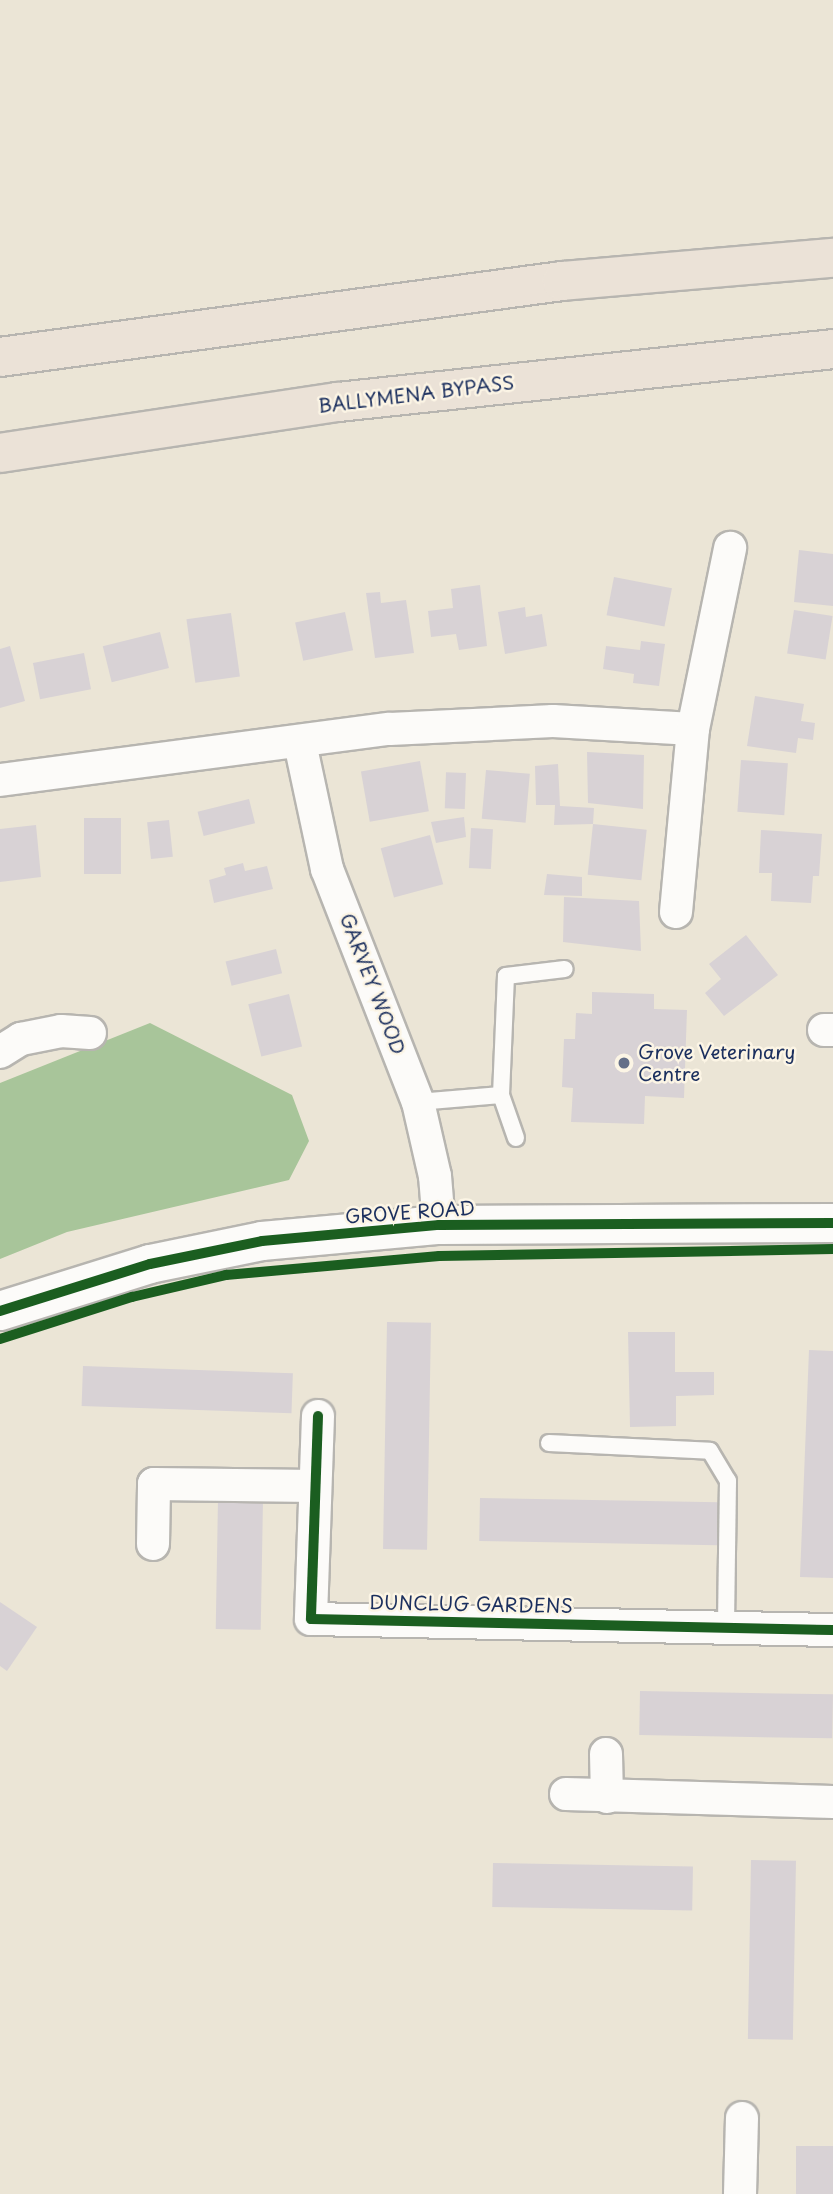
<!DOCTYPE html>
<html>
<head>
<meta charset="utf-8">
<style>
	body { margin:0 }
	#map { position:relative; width:833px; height:2194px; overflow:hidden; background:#ebe5d6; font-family:"Playpen Sans",sans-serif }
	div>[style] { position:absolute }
	.forest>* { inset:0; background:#a8c59a }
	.building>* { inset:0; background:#d8d2d5; transform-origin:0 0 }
	.roads { filter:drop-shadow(2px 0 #b7b5b0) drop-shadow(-2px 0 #b7b5b0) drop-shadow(0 2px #b7b5b0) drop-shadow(0 -2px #b7b5b0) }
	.service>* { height:16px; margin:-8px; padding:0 8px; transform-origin:8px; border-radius:8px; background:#fcfbf9 }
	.minor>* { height:32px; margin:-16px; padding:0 16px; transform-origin:16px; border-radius:16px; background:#fcfbf9 }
	.tertiary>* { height:38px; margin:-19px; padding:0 19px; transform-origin:19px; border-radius:19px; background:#fcfbf9 }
	.motorway>* { height:38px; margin:-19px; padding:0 19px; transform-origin:19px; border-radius:19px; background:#ebe2d7 }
	.cycleway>* { height:10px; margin:-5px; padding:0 5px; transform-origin:5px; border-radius:5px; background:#1b5e20 }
	.dots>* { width:19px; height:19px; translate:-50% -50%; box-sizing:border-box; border:4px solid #fcf5e5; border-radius:50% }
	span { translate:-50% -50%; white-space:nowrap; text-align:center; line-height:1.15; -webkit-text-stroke:5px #fcf5e5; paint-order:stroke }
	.street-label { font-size:19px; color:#1b2f5e }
	.poi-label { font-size:19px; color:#1b2f5e }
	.left { translate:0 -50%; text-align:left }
</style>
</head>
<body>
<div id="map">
	<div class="forest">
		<div style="clip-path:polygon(150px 1023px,292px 1095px,309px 1141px,289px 1180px,67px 1232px,0 1259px,0 1083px)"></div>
	</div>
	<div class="building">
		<div style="clip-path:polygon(799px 550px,833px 554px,833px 606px,794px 602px)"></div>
		<div style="left:614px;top:577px;width:59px;height:39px;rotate:11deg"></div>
		<div style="clip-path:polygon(480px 585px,487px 646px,459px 650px,456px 634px,431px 637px,428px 611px,453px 608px,451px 589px)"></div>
		<div style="clip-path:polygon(380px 592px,381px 603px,406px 600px,414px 653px,375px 658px,366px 593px)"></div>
		<div style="clip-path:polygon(525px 607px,526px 617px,542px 614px,547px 646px,505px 654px,498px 612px)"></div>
		<div style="left:794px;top:610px;width:39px;height:44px;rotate:9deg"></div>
		<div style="left:345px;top:612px;width:39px;height:51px;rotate:78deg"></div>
		<div style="left:231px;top:613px;width:64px;height:45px;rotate:82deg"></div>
		<div style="left:160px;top:632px;width:37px;height:59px;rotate:76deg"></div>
		<div style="clip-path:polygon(641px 641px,665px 644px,659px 686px,633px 683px,634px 674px,603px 669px,606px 646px,640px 650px)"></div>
		<div style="clip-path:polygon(10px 646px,25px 701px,0 708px,0 649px)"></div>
		<div style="left:84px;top:653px;width:37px;height:52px;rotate:79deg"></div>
		<div style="clip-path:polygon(755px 696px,804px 704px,801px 721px,815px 723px,813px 740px,798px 738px,796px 753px,747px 746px)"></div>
		<div style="clip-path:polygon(587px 752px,644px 755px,643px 809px,588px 803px)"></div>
		<div style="left:741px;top:760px;width:47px;height:52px;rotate:4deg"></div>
		<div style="left:420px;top:761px;width:51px;height:60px;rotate:80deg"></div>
		<div style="clip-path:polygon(558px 764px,560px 806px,594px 808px,593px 824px,554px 825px,555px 805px,536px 805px,535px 766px)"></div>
		<div style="left:486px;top:770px;width:44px;height:49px;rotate:5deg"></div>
		<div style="left:466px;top:773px;width:36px;height:20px;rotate:92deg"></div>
		<div style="left:249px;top:799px;width:25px;height:53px;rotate:76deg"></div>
		<div style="clip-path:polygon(464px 817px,466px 837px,436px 843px,431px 822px)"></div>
		<div style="left:121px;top:818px;width:56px;height:37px;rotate:90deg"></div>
		<div style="left:169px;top:820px;width:37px;height:22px;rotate:84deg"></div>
		<div style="left:593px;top:824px;width:54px;height:51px;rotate:6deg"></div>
		<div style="clip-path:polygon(36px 825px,41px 877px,0 882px,0 829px)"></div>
		<div style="left:471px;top:828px;width:22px;height:40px;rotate:3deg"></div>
		<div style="clip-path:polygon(761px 830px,822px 834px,819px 876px,813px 876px,811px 903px,771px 901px,772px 873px,759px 873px)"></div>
		<div style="left:430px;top:835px;width:51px;height:51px;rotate:75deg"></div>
		<div style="clip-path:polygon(243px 863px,245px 871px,267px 866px,273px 889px,214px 903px,209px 880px,226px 875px,224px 868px)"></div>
		<div style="clip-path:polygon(547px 874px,582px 877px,582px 896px,544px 895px)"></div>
		<div style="clip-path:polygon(564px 897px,639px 901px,641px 951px,563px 942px)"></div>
		<div style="clip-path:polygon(746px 935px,778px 975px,724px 1016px,705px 993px,721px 979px,709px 964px)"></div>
		<div style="left:276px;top:949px;width:25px;height:52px;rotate:76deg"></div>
		<div style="clip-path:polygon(592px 992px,654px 994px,654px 1009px,687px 1010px,684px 1098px,645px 1096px,644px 1124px,571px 1122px,573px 1088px,562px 1087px,564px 1039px,575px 1039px,576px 1013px,592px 1014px)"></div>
		<div style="left:289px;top:994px;width:54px;height:42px;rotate:76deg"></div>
		<div style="left:387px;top:1322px;width:44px;height:227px;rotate:1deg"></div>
		<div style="clip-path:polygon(628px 1332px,675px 1332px,675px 1372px,714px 1372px,714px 1395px,676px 1396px,676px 1426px,630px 1427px)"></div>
		<div style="clip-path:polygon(809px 1350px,833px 1351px,833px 1578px,800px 1577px)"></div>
		<div style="left:83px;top:1366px;width:210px;height:40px;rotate:2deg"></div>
		<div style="left:480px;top:1498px;width:238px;height:43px;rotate:1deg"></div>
		<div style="left:218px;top:1499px;width:45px;height:130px;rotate:1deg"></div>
		<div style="clip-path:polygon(0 1602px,37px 1627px,7px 1671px,0 1666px)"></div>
		<div style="left:640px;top:1691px;width:193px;height:44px;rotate:1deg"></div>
		<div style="left:751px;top:1860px;width:45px;height:179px;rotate:1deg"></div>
		<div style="left:493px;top:1863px;width:200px;height:44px;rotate:1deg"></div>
		<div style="left:796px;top:2146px;width:37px;height:48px"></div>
	</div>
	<div class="roads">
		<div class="service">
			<div style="left:418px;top:1102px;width:83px;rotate:-4.8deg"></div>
			<div style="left:516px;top:1138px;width:46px;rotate:-109.2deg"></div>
			<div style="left:501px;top:1095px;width:119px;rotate:-87.6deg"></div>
			<div style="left:506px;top:976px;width:59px;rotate:-6.8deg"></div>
			<div style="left:549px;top:1443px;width:161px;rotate:2.8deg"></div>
			<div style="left:710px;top:1451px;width:35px;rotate:59deg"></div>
			<div style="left:728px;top:1481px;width:148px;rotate:90.8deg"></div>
		</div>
		<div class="minor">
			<div style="left:300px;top:743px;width:129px;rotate:77.9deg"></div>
			<div style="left:327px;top:869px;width:250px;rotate:68.7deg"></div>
			<div style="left:418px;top:1102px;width:76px;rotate:77.1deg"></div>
			<div style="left:435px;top:1176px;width:49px;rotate:85.3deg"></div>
			<div style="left:0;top:780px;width:393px;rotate:-7.5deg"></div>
			<div style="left:390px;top:729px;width:163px;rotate:-2.8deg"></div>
			<div style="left:553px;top:721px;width:140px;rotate:3.3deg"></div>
			<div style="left:676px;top:912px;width:184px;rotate:-84.7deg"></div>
			<div style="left:693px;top:729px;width:185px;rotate:-78.4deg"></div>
			<div style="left:824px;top:1030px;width:9px"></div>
			<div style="left:0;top:1052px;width:25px;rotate:-32deg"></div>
			<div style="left:21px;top:1039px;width:41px;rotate:-11.3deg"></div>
			<div style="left:61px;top:1031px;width:29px;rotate:4deg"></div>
			<div style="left:318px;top:1416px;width:203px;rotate:92deg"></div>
			<div style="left:311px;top:1619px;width:522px;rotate:1.21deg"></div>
			<div style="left:153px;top:1544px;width:60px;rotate:-89deg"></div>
			<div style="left:154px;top:1484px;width:161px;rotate:0.7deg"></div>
			<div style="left:606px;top:1754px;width:43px;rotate:88.7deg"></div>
			<div style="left:566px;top:1794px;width:267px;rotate:1.7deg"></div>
			<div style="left:740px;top:2194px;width:76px;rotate:-88.5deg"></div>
		</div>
		<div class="tertiary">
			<div style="left:0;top:1311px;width:157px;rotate:-17.4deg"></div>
			<div style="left:150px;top:1264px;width:114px;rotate:-11.6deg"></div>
			<div style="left:262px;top:1241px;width:178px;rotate:-5.2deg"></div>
			<div style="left:439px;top:1225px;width:394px;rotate:-0.3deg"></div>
		</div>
		<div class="motorway">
			<div style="left:0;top:357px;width:567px;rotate:-7.7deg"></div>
			<div style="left:562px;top:281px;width:272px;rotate:-4.9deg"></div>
			<div style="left:0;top:453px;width:342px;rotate:-8.6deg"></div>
			<div style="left:338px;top:402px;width:498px;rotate:-6.1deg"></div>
		</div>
	</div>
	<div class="cycleway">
		<div style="left:0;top:1311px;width:157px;rotate:-17.4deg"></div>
		<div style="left:150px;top:1264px;width:114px;rotate:-11.6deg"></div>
		<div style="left:262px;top:1241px;width:178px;rotate:-5.2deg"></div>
		<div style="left:439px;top:1225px;width:394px;rotate:-0.3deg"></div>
		<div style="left:0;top:1339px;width:139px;rotate:-17.7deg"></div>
		<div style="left:132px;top:1297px;width:97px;rotate:-13.2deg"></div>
		<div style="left:226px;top:1275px;width:214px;rotate:-5.1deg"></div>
		<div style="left:439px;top:1256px;width:394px;rotate:-1deg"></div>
		<div style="left:318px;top:1416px;width:203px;rotate:92deg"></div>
		<div style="left:311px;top:1619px;width:522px;rotate:1.21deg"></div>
	</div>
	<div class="dots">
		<div style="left:624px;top:1063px;background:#646f88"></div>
	</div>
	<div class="street-label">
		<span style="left:416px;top:394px;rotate:-7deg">BALLYMENA BYPASS</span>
		<span style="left:373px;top:984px;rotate:69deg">GARVEY WOOD</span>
		<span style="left:410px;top:1212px;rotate:-4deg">GROVE ROAD</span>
		<span style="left:471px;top:1604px;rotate:1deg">DUNCLUG GARDENS</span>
	</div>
	<div class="poi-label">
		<span class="left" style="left:638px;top:1063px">Grove Veterinary<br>Centre</span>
	</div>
</div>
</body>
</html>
